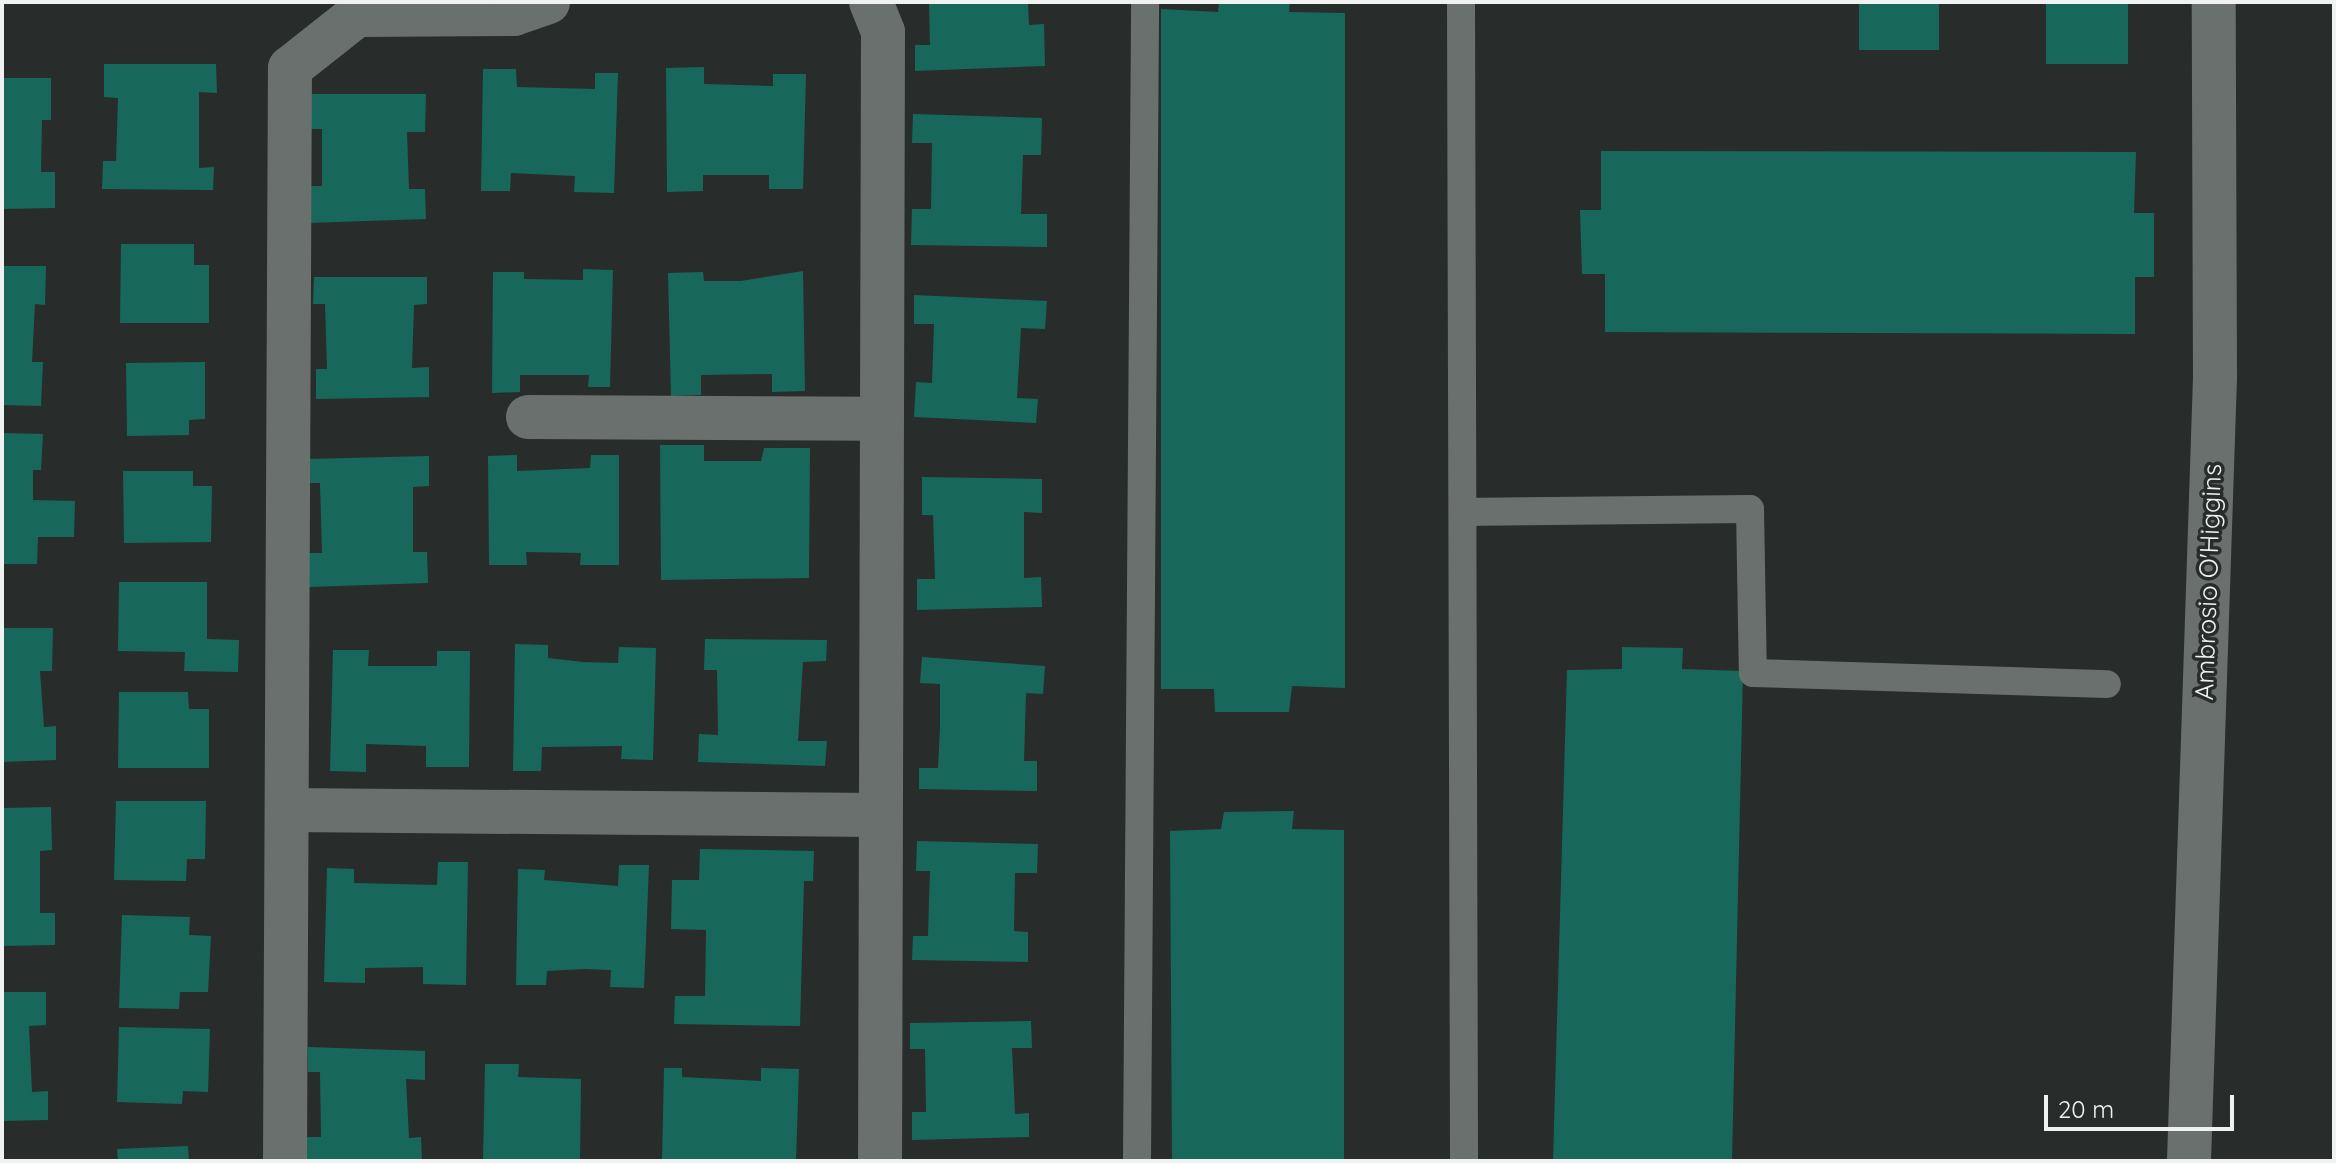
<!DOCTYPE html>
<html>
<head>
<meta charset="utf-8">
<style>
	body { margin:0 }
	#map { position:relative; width:2336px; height:1163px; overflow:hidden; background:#282d2b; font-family:Quicksand,sans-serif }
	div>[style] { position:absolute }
	.building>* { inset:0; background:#17685a; transform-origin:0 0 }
	.lane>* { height:28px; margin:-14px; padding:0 14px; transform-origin:14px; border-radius:14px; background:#6a706e }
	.street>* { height:44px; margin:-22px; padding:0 22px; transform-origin:22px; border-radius:22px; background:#6a706e }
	span { translate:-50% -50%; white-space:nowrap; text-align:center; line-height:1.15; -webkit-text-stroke:7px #282d2b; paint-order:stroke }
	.street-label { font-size:26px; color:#eff2f1 }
	.frame { position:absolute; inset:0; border:4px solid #eff2f1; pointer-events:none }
	.scale { position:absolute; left:2044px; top:1095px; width:190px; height:36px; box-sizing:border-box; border:4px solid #eff2f1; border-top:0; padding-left:10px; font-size:24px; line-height:28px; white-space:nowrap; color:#eff2f1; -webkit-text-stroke:6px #282d2b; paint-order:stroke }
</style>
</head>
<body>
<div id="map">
	<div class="building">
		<div style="clip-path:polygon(929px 2px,1028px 2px,1029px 25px,1044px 24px,1045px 66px,915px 71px,915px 45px,930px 45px)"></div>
		<div style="clip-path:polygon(1219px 2px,1290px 2px,1289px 12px,1345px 13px,1345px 688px,1292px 686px,1289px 712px,1215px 712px,1214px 689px,1161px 689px,1161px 9px,1218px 12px)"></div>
		<div style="left:1859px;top:2px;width:80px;height:48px"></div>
		<div style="left:2046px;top:2px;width:82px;height:62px"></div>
		<div style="clip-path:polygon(104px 64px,216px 64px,217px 93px,199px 92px,199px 168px,214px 167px,213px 190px,102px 189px,103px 161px,116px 161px,118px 98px,104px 97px)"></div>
		<div style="clip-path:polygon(704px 67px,704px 84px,773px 86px,773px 74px,806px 74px,803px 189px,769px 189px,769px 175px,703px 175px,703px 191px,667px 192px,666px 68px)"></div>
		<div style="clip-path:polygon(483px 69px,516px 69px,517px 87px,595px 89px,595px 73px,618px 73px,614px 193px,574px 192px,575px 176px,511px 173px,510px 191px,481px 191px)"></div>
		<div style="clip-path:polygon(2px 78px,51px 78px,51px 120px,42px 120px,41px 172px,55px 172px,55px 208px,2px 209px)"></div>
		<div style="clip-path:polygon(310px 94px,426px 94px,425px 132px,407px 132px,409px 189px,425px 189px,426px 219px,307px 223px,306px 186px,322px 186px,322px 129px,310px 129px)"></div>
		<div style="clip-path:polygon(913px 114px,1042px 118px,1041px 155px,1023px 155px,1021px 214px,1047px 214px,1047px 247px,911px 245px,912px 209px,931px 209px,932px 143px,912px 143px)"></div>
		<div style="clip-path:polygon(1601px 151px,2136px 152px,2134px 213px,2154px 213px,2154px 277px,2135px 277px,2135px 334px,1605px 332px,1605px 274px,1582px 274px,1580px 210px,1601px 210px)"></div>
		<div style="clip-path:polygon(121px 244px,194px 244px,194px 265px,209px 265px,209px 323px,120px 323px)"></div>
		<div style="clip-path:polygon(2px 266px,46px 266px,45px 305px,35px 304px,32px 362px,43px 362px,41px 406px,2px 405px)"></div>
		<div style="clip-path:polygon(583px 269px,613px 270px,610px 387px,588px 387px,589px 375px,520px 375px,520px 392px,492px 393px,493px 272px,524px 272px,524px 279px,583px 280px)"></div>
		<div style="clip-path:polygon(803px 271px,805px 391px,772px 392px,772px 374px,701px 375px,701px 395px,671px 396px,668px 273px,703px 272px,704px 281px,741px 281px)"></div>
		<div style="clip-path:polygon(314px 277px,427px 277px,427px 304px,414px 305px,412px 368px,429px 367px,429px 397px,316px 399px,316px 369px,327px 369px,325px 304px,313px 304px)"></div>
		<div style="clip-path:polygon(914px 295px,1047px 301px,1045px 329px,1021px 328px,1017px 398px,1038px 399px,1036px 423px,914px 417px,916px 382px,932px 383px,934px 324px,914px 324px)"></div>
		<div style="clip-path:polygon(205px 362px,205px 419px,189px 420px,189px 435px,127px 436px,126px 363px)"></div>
		<div style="clip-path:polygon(2px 433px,43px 434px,41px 470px,33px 470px,33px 500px,75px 501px,74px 537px,38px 537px,37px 564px,2px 564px)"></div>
		<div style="clip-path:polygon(660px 445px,704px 445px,704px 461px,761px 461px,764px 448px,810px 448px,809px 578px,661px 580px)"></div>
		<div style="clip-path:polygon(517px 455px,517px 471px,590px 468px,591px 455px,619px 455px,619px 565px,580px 565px,581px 553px,526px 552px,527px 565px,489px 565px,488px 456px)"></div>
		<div style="clip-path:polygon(429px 456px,429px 486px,413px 487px,413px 552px,427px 552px,428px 583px,309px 587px,307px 553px,322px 553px,320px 483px,308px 483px,307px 459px)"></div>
		<div style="clip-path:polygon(123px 471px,193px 471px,193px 486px,212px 486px,211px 542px,124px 543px)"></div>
		<div style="clip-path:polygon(922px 477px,1042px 479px,1042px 513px,1024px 512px,1024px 578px,1041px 577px,1042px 607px,917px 610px,917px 579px,935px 579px,933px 515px,922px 515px)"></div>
		<div style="clip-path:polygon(119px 582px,207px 582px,207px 639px,239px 640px,238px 672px,184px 671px,185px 652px,118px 651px)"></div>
		<div style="clip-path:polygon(2px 628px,53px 628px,52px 671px,40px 671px,44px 727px,56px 726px,56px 760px,2px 762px)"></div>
		<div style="clip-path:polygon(705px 639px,827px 640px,826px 661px,803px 662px,798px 741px,827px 741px,825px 766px,698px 762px,699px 734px,718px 735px,717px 670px,704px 670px)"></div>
		<div style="clip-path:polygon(515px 644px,548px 645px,548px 658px,583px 662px,618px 663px,619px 647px,656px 648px,653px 760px,621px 759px,622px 746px,542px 747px,541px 771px,513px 771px)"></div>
		<div style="clip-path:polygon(1622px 647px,1683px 648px,1682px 669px,1743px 671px,1732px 1161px,1553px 1161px,1567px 670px,1622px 669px)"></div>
		<div style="clip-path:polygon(333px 650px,369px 650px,368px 666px,437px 666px,437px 651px,470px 651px,469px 767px,426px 767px,426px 746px,366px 744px,366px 772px,330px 771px)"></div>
		<div style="clip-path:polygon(922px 657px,1045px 666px,1043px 694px,1026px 693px,1024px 761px,1037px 761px,1037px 791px,919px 789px,919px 768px,938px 768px,940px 727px,940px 684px,920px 683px)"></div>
		<div style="clip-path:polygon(119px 692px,188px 692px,189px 709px,209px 709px,209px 768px,118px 768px)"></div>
		<div style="clip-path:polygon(116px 801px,206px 801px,205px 859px,187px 859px,186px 881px,114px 880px)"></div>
		<div style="clip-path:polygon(51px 807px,52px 850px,40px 851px,40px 913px,55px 913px,55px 945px,2px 946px,2px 808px)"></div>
		<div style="clip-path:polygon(1294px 811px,1292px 829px,1344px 830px,1344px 1161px,1172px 1161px,1170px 831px,1221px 829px,1224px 812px)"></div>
		<div style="clip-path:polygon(917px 841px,1038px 844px,1037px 873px,1015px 873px,1014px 931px,1028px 932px,1028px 962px,912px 960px,913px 936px,928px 936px,929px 900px,930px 871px,916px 871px)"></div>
		<div style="clip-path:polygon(700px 849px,814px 851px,813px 881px,804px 881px,800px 1026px,674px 1024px,675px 996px,705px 996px,706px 930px,671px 929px,672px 880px,699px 880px)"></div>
		<div style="clip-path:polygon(438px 862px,468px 862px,466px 985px,423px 984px,423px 967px,365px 968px,365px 983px,324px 982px,327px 868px,354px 869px,354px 883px,437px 885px)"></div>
		<div style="clip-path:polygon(619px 865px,649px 865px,644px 988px,610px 987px,611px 970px,585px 969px,547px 971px,546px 985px,516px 985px,518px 869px,545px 870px,544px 880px,618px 886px)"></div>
		<div style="clip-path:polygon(122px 915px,190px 917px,189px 935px,211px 936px,208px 992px,180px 992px,179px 1009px,119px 1008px)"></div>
		<div style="clip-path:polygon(2px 992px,46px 992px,46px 1025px,29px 1026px,32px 1092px,48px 1091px,48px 1120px,2px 1121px)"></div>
		<div style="clip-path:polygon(1031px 1021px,1032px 1048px,1012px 1048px,1015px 1114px,1029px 1113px,1029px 1137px,912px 1140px,912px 1112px,926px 1112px,925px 1049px,910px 1049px,910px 1023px)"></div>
		<div style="clip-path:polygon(119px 1027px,210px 1029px,208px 1092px,183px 1091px,182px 1104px,117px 1102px)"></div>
		<div style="clip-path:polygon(308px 1047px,425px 1051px,425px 1080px,406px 1079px,409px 1138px,421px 1137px,422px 1161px,305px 1161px,305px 1137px,321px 1137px,320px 1072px,308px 1072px)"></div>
		<div style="clip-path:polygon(485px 1064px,519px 1064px,518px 1077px,581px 1079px,580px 1161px,483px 1161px)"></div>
		<div style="clip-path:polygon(664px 1068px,682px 1068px,682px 1077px,761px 1081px,761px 1068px,799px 1069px,796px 1161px,662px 1161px)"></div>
		<div style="clip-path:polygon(188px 1146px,189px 1161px,118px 1161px,117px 1149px)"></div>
	</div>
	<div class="lane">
		<div style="left:1461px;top:2px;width:1159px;rotate:89.85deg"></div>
		<div style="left:1463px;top:512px;width:287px;rotate:-0.6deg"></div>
		<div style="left:1750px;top:509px;width:164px;rotate:89deg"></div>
		<div style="left:1753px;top:673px;width:354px;rotate:1.8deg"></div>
		<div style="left:1137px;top:1161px;width:1159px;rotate:-89.6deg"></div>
	</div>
	<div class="street">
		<div style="left:871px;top:2px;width:32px;rotate:68deg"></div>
		<div style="left:883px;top:32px;width:1129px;rotate:90.15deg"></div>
		<div style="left:528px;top:417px;width:352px;rotate:0.3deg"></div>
		<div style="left:290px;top:810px;width:588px;rotate:0.49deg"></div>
		<div style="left:285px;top:1161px;width:1093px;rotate:-89.74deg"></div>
		<div style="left:290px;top:68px;width:85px;rotate:-38.3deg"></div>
		<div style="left:357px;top:15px;width:157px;rotate:-0.4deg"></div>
		<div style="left:514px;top:14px;width:36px;rotate:-19deg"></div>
		<div style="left:2189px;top:1161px;width:783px;rotate:-88.1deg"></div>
		<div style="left:2215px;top:378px;width:376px;rotate:-90.2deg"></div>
	</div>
	<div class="street-label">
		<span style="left:2208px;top:582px;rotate:-88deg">Ambrosio O'Higgins</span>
	</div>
	<div class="frame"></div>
	<div class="scale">20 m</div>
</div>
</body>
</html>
